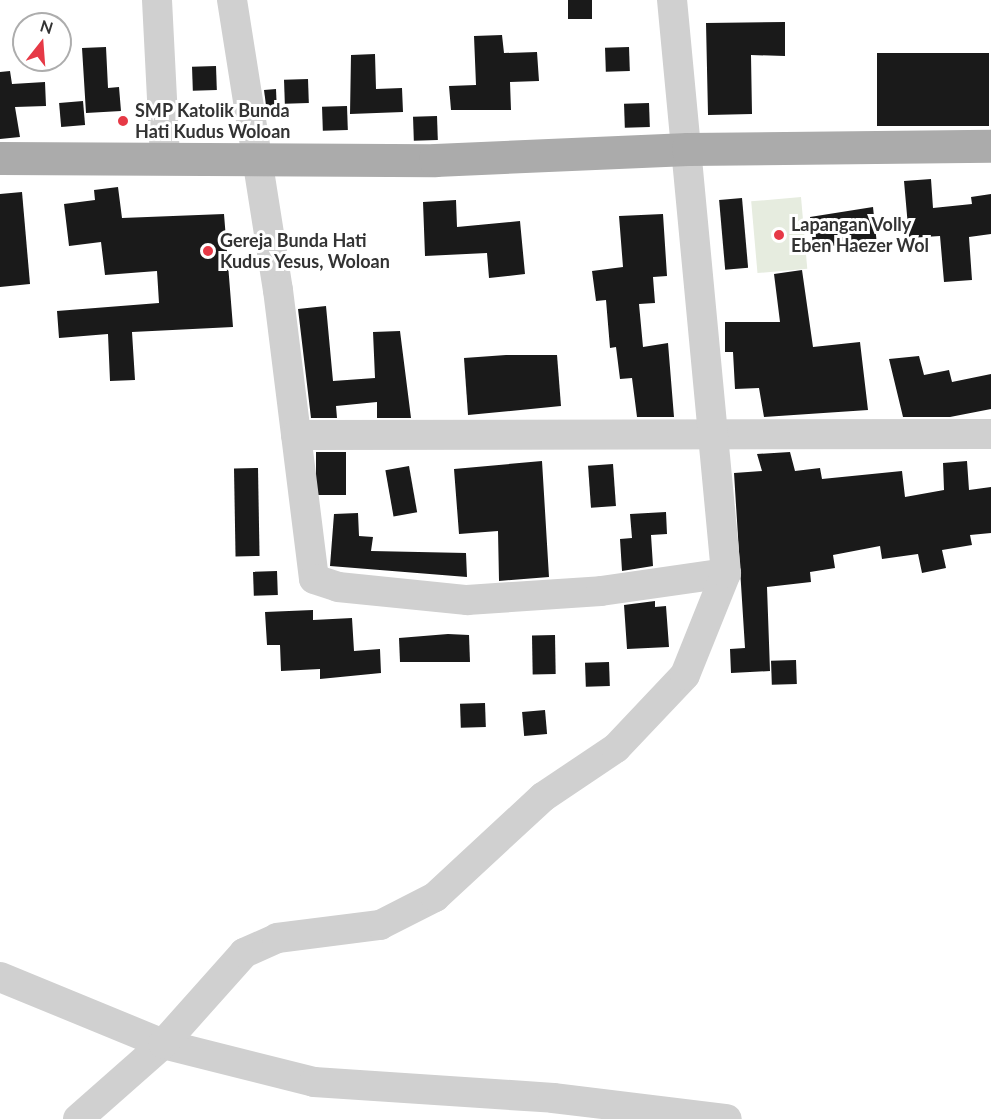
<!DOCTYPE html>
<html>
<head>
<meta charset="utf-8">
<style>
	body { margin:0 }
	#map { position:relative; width:991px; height:1119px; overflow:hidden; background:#fff; font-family:Lato,sans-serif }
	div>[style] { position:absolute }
	.green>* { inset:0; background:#e6ecdf; transform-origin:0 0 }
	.building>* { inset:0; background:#1a1a1a; transform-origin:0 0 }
	.minor>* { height:30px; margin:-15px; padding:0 15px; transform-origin:15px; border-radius:15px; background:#d0d0d0 }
	.major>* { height:33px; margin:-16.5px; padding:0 16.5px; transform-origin:16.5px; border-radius:16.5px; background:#ababab }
	.dots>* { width:16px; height:16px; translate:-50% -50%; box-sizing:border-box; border:3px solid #fff; border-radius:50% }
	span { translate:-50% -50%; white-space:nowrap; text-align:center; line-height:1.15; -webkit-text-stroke:6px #fff; paint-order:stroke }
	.poi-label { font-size:18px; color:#333; font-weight:700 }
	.left { translate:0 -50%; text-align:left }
	.north { position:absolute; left:12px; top:12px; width:60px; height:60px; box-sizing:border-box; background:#fff; border:2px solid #adadad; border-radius:50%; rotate:17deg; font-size:16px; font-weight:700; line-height:24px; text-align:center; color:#333 }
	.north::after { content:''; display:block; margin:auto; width:21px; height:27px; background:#e63946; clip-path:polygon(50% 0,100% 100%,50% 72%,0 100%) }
</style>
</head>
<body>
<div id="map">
	<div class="green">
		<div style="left:801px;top:197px;width:72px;height:50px;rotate:85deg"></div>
	</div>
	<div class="building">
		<div style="left:568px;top:0;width:24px;height:19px"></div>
		<div style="clip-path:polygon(785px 22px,785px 56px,751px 55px,752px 114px,708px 115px,706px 23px)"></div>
		<div style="clip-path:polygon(502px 35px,504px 53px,537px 52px,539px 81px,510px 82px,511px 110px,451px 110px,449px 86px,476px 85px,474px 36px)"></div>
		<div style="clip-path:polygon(106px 47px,108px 88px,119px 87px,121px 111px,86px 113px,82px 48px)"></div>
		<div style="left:629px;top:47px;width:24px;height:24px;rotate:88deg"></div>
		<div style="left:877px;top:53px;width:112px;height:73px"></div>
		<div style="clip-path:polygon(375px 54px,376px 89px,402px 88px,403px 112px,350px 114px,351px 55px)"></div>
		<div style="left:216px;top:66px;width:24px;height:24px;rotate:88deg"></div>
		<div style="clip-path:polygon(10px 71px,12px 84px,45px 82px,46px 106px,15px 107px,20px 137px,0 139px,0 72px)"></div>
		<div style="left:308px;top:79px;width:24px;height:24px;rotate:88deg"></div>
		<div style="clip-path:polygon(276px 89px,277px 113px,267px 113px,264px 90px)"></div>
		<div style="left:83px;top:101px;width:24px;height:24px;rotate:85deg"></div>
		<div style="left:649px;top:103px;width:24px;height:25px;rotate:88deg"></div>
		<div style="left:347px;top:106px;width:24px;height:25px;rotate:88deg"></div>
		<div style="left:437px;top:116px;width:24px;height:24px;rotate:88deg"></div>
		<div style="clip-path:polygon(931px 179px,933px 208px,972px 204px,971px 197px,991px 194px,991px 234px,969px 237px,972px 280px,944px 282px,940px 236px,909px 238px,904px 181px)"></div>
		<div style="clip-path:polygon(118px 187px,122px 218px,224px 214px,233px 327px,132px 332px,135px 380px,110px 381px,108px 334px,59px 338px,57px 311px,159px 303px,157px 271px,105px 275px,101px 242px,69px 246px,64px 204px,95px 200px,94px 190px)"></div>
		<div style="clip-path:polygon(22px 192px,30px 284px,0 287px,0 194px)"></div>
		<div style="left:742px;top:198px;width:70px;height:23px;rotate:85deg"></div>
		<div style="clip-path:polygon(456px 200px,457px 227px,520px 221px,525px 274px,489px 278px,487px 253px,425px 256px,423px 202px)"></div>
		<div style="clip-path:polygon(873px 207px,877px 245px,813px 246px,810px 217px)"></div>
		<div style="clip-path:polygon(663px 214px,667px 276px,653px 277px,655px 303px,639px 304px,643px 347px,668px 343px,674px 417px,637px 417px,632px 378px,620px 379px,616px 347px,610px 348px,606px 300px,596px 301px,592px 271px,623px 267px,619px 216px)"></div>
		<div style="clip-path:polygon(802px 270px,813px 347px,860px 342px,868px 410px,764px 417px,759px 388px,735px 389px,733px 352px,725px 352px,725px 322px,780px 322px,774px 274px)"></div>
		<div style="clip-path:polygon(326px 306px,333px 381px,375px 378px,373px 332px,400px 331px,411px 418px,377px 418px,377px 402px,336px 406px,337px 418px,311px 418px,298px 309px)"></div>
		<div style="clip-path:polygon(506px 355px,557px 355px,561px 406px,468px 415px,464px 358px)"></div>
		<div style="clip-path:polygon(919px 356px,924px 375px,949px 370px,952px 382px,991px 374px,991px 409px,950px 417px,903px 417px,889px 359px)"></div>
		<div style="left:316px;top:452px;width:30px;height:43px"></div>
		<div style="clip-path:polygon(790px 452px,795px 471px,820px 468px,822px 479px,902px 471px,905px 497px,944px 490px,943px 463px,967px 461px,969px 490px,991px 487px,991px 533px,970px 535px,972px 545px,942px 550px,946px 568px,922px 573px,918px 554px,882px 559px,880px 546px,833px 555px,835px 568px,810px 572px,811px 582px,767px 587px,770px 671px,731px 673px,730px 649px,745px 648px,734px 473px,762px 471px,757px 454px)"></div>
		<div style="clip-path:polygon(542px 461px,549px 577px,499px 581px,498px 531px,459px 534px,454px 469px)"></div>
		<div style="left:613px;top:464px;width:42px;height:25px;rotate:86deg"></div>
		<div style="left:409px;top:466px;width:47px;height:24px;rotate:80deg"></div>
		<div style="left:258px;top:468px;width:88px;height:24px;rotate:89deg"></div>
		<div style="clip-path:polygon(666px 512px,667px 534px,651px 535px,653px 566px,622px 571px,620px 539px,632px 538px,630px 514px)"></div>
		<div style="clip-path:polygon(358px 513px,359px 536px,373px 537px,371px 551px,466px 553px,467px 577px,330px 566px,334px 514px)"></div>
		<div style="left:277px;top:571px;width:24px;height:24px;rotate:88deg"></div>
		<div style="clip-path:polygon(655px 601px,655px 607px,666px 606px,669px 647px,627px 649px,624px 605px)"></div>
		<div style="clip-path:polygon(313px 610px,313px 620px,352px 618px,354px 651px,380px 649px,381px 673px,320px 679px,320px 669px,281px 671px,280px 645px,267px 645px,265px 612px)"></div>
		<div style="clip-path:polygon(448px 634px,469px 635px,470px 662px,400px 662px,399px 638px)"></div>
		<div style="left:555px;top:635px;width:39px;height:23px;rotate:89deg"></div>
		<div style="left:796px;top:660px;width:24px;height:25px;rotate:88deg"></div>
		<div style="left:609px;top:662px;width:24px;height:24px;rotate:88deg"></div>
		<div style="left:485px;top:703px;width:24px;height:25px;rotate:88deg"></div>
		<div style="left:545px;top:710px;width:24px;height:23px;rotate:85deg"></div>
	</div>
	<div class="minor">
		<div style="left:157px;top:0;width:157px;rotate:87.1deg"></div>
		<div style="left:232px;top:0;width:294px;rotate:81deg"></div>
		<div style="left:278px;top:290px;width:291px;rotate:82.9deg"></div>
		<div style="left:314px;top:579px;width:25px;rotate:18deg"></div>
		<div style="left:338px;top:587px;width:130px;rotate:5.8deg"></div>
		<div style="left:467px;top:600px;width:134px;rotate:-3.8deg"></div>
		<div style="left:601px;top:591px;width:126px;rotate:-8.2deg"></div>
		<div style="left:296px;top:435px;width:695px;rotate:-0.08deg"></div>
		<div style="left:0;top:977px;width:176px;rotate:22.3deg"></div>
		<div style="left:163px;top:1044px;width:156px;rotate:14.1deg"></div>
		<div style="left:314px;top:1082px;width:240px;rotate:3.8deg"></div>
		<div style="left:553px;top:1098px;width:175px;rotate:6.9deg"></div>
		<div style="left:78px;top:1119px;width:113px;rotate:-41.4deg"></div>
		<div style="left:163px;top:1044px;width:122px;rotate:-48.3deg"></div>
		<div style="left:244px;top:953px;width:36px;rotate:-24deg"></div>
		<div style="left:277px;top:938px;width:104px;rotate:-7.2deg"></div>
		<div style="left:380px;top:925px;width:62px;rotate:-27deg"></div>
		<div style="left:435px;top:897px;width:147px;rotate:-42.8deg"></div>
		<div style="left:543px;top:797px;width:88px;rotate:-33.9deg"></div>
		<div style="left:616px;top:748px;width:100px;rotate:-46.6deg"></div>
		<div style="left:685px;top:675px;width:110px;rotate:-68.1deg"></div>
		<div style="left:726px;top:573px;width:576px;rotate:-95.38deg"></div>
	</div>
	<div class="major">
		<div style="left:0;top:158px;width:435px;rotate:0.3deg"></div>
		<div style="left:435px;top:160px;width:253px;rotate:-2.5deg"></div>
		<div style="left:688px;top:149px;width:303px;rotate:-0.6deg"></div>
	</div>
	<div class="dots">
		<div style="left:123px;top:121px;background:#e63946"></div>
		<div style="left:779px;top:235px;background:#e63946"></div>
		<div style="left:208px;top:251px;background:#e63946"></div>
	</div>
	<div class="poi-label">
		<span class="left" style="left:135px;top:121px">SMP Katolik Bunda<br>Hati Kudus Woloan</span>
		<span class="left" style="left:791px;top:235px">Lapangan Volly<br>Eben Haezer Wol</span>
		<span class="left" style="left:220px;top:251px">Gereja Bunda Hati<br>Kudus Yesus, Woloan</span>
	</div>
	<div class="north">N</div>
</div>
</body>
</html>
